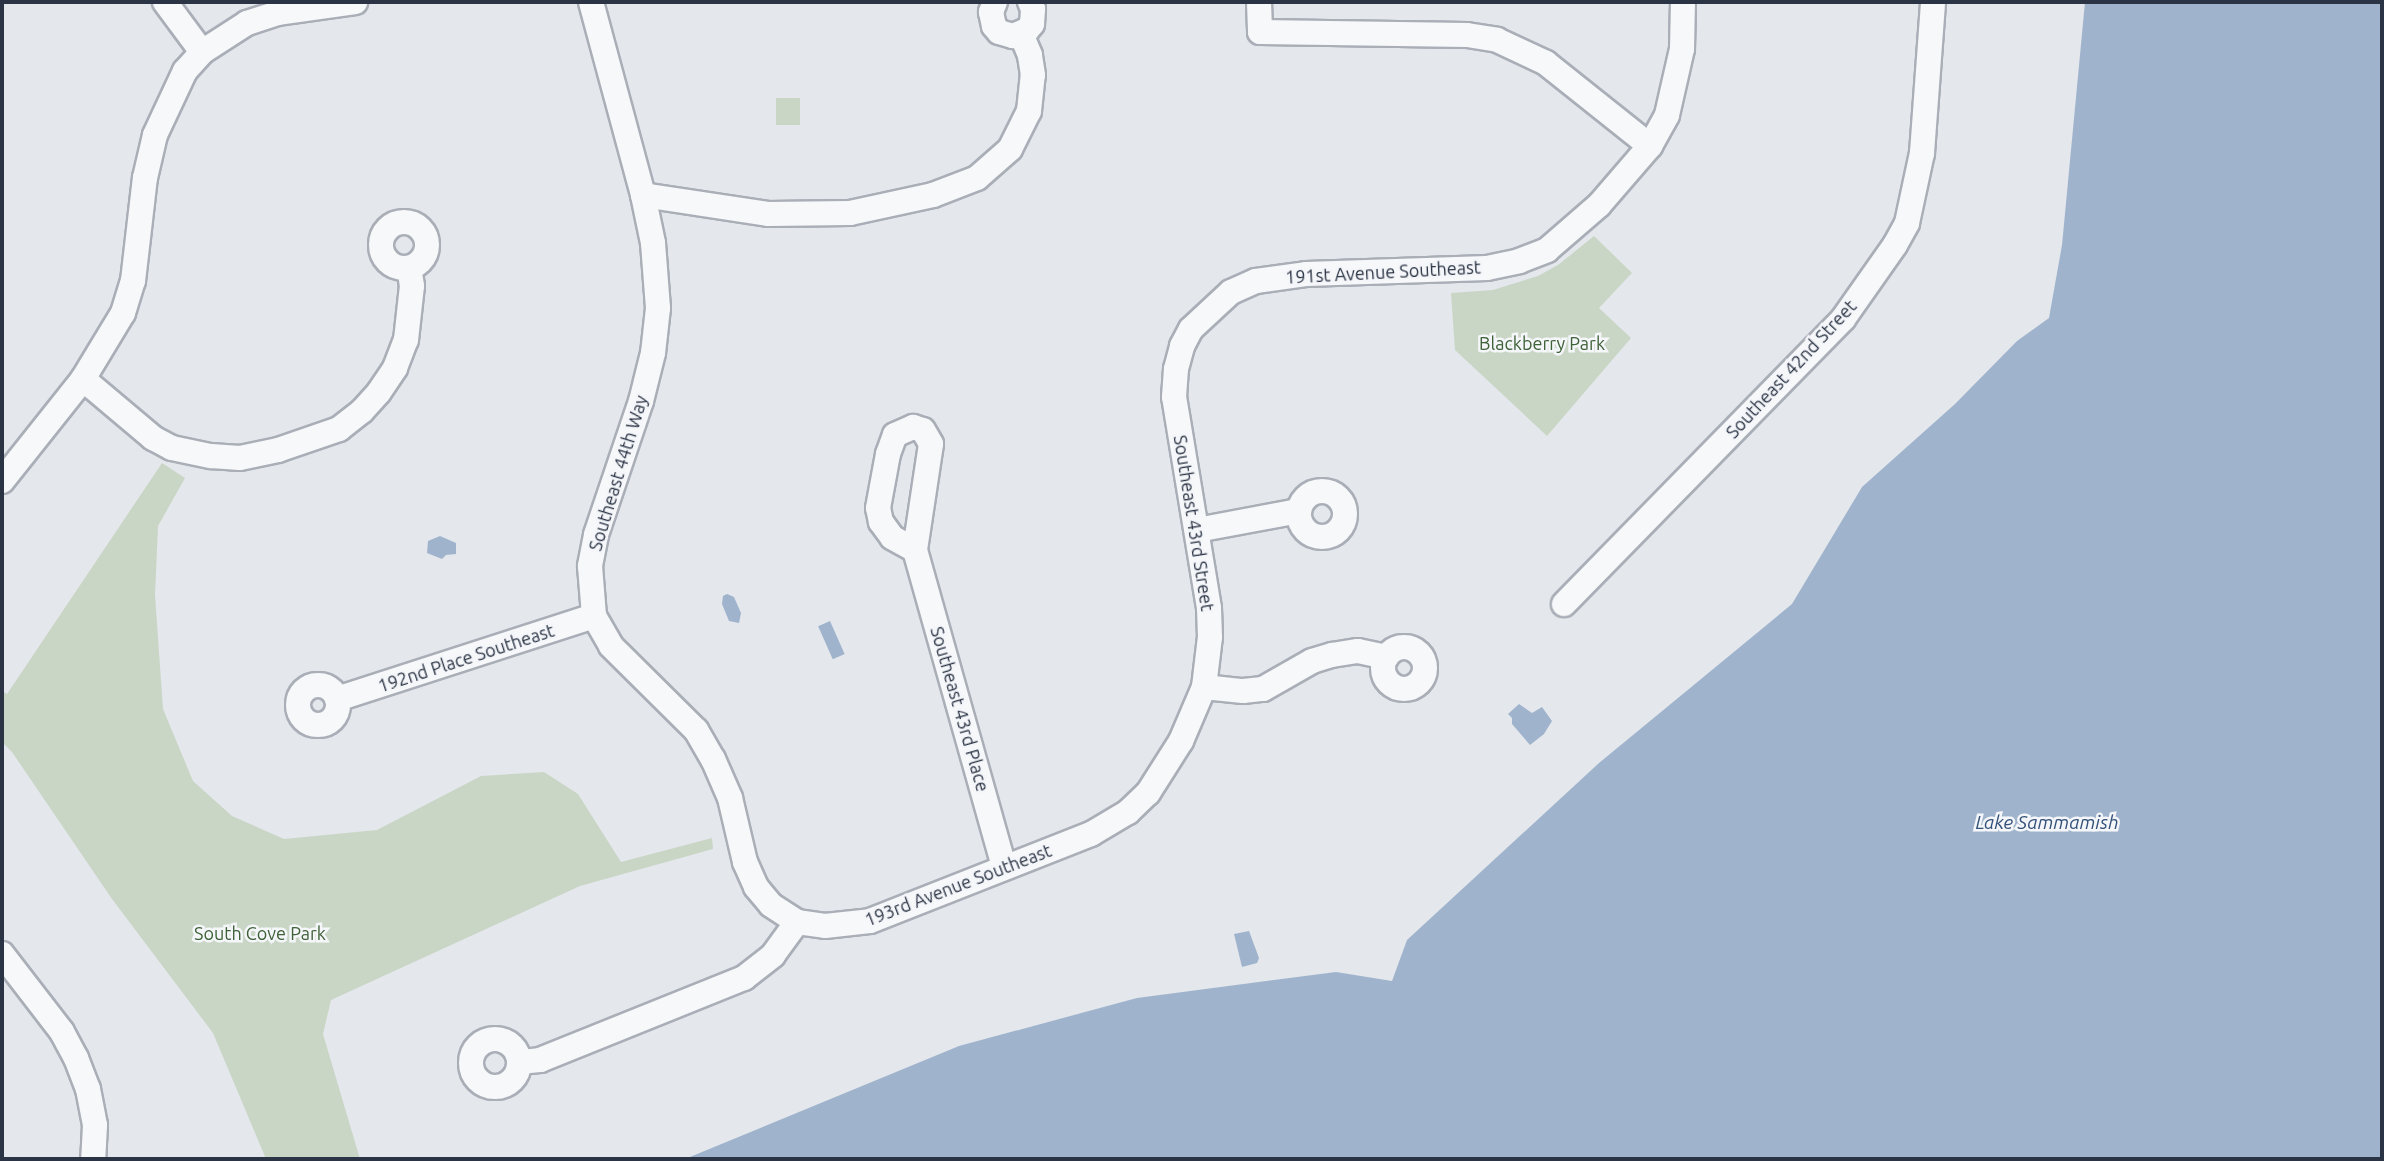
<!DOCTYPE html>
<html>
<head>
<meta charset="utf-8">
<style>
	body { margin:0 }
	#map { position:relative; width:2384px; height:1161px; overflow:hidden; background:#e4e7ec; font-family:Ubuntu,sans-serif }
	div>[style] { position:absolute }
	.green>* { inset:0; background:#c9d6c5; transform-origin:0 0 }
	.water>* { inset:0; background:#9fb4cc; transform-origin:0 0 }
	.roads { filter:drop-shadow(2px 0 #a9aeb7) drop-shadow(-2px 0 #a9aeb7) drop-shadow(0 2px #a9aeb7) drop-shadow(0 -2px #a9aeb7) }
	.minor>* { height:24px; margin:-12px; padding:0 12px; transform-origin:12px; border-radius:12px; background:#f7f8fa }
	.minor>.ring { margin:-12px; padding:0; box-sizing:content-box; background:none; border:24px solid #f7f8fa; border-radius:50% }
	span { translate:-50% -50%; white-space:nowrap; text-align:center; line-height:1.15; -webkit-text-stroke:5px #f4f6f9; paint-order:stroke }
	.street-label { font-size:18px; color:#2b3445 }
	.park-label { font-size:18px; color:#3f6138 }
	.water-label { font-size:19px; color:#34527a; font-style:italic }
	.frame { position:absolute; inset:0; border:4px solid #2b3445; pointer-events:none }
</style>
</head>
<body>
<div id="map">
	<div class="green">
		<div style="left:776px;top:98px;width:24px;height:27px"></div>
		<div style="clip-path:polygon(1594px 236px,1632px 273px,1599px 308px,1631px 338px,1547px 436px,1455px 350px,1451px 293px,1493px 290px,1538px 276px,1558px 265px)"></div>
		<div style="clip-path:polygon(162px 463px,185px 478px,158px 526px,155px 595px,163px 709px,193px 781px,232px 816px,284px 839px,377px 830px,481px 776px,544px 772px,578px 794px,621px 862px,712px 838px,713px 849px,580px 886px,331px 1000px,323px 1034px,360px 1159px,266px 1159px,213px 1033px,112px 899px,12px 752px,2px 742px,2px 691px,7px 694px)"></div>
	</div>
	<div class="water">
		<div style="clip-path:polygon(2085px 2px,2382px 2px,2382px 1159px,685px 1159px,959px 1046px,1137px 998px,1336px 972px,1392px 981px,1407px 940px,1599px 763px,1792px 604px,1862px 487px,1955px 404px,2017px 341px,2049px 318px,2062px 245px)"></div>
		<div style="clip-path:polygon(440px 536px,456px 543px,456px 554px,446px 555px,442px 559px,427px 553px,428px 541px)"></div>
		<div style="clip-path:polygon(727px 594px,734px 597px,741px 613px,739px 623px,729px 621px,722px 604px,723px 596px)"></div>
		<div style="left:830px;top:621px;width:36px;height:13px;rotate:66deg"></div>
		<div style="clip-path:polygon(1519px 704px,1532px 713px,1542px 707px,1552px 721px,1544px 734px,1530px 745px,1512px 724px,1512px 718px,1508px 714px)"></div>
		<div style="clip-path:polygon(1249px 931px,1259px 958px,1257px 963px,1242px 967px,1234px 934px)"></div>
	</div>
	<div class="roads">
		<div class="minor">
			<div style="left:165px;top:2px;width:62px;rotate:53.5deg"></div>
			<div style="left:591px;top:2px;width:200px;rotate:74.9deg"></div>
			<div style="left:643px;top:195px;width:49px;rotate:78.2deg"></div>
			<div style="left:653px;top:243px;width:65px;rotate:85.6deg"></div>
			<div style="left:658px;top:308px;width:45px;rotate:96.3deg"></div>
			<div style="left:653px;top:353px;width:49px;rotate:104deg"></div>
			<div style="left:641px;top:401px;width:141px;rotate:108.6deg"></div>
			<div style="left:596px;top:535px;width:32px;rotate:101deg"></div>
			<div style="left:590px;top:566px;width:50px;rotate:85.4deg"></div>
			<div style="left:594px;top:616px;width:34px;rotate:60deg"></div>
			<div style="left:611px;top:646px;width:120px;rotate:44.7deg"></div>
			<div style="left:696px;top:730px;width:34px;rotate:60deg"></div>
			<div style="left:713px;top:759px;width:43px;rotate:66.4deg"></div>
			<div style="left:730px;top:798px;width:66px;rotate:76.8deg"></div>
			<div style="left:745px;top:862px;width:27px;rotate:66deg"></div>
			<div style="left:756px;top:887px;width:23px;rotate:50deg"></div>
			<div style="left:771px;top:905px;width:31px;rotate:33deg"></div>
			<div style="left:995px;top:2px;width:11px;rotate:112deg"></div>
			<div style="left:991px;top:12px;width:14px;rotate:78deg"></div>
			<div style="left:994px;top:26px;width:8px;rotate:50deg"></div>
			<div style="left:999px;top:32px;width:15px;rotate:16deg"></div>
			<div style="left:1013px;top:36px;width:15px;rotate:-23deg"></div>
			<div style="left:1027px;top:30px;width:8px;rotate:-50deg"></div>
			<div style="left:1032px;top:24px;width:15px;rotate:-86deg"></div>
			<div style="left:1033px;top:9px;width:8px;rotate:-113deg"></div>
			<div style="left:1259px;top:2px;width:30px;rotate:88deg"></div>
			<div style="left:1260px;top:32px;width:207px;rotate:0.8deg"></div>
			<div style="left:1467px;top:35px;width:30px;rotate:9deg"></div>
			<div style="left:1497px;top:40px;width:54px;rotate:25.1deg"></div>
			<div style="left:1546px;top:63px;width:133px;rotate:38.6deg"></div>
			<div style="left:643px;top:195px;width:126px;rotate:8.6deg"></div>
			<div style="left:768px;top:214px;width:82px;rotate:-0.7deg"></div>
			<div style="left:850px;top:213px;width:85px;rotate:-12.2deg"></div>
			<div style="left:933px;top:195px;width:47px;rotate:-21.1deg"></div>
			<div style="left:977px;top:178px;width:44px;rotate:-41.3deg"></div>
			<div style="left:1010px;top:149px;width:42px;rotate:-63.4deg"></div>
			<div style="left:1029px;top:111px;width:36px;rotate:-84deg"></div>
			<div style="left:1033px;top:75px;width:20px;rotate:-99deg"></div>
			<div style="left:1030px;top:55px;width:23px;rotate:-113deg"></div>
			<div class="ring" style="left:381px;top:222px;width:22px;height:22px"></div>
			<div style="left:83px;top:379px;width:92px;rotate:40.1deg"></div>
			<div style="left:153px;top:438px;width:21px;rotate:28deg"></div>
			<div style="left:172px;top:448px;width:40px;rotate:12deg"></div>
			<div style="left:211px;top:456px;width:29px;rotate:4deg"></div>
			<div style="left:240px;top:458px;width:39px;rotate:-12deg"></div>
			<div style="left:278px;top:450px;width:65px;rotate:-19deg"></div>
			<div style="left:339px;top:429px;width:29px;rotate:-38deg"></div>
			<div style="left:362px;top:411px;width:25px;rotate:-48deg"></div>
			<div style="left:379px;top:392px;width:29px;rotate:-56deg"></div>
			<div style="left:395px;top:368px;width:30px;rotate:-69deg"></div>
			<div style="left:406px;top:340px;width:54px;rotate:-83.7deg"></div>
			<div style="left:412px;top:286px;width:18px;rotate:-99deg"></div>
			<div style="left:2px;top:481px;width:130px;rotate:-51.5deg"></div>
			<div style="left:83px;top:379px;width:77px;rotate:-58.8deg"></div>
			<div style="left:123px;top:313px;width:34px;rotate:-73deg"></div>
			<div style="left:133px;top:281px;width:104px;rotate:-83.4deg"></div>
			<div style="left:145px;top:178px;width:44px;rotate:-76.9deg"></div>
			<div style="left:155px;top:135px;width:71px;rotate:-64.9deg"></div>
			<div style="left:185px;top:71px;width:25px;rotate:-48deg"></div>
			<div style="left:202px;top:52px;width:54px;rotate:-32.8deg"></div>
			<div style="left:247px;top:23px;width:32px;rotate:-18deg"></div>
			<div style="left:277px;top:13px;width:79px;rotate:-8deg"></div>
			<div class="ring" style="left:1299px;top:491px;width:22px;height:22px"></div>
			<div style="left:1197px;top:530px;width:104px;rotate:-10.6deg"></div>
			<div style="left:915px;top:550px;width:26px;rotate:-151deg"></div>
			<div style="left:892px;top:537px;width:19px;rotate:-126deg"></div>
			<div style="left:881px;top:522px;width:14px;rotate:-102deg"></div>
			<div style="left:878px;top:508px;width:55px;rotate:-79.5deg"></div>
			<div style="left:888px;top:454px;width:20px;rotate:-70deg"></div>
			<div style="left:895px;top:435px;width:20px;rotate:-24deg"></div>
			<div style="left:913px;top:427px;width:10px;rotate:17deg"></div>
			<div style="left:923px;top:430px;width:16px;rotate:60deg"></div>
			<div style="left:931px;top:444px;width:107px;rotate:98.6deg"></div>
			<div style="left:915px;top:550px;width:329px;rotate:74.3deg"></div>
			<div style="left:1564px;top:604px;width:399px;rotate:-45.6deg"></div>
			<div style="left:1843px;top:319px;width:90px;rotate:-54.9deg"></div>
			<div style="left:1895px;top:245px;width:25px;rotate:-61deg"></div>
			<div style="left:1907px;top:223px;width:72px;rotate:-77.9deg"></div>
			<div style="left:1922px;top:153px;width:151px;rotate:-85.8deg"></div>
			<div class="ring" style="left:1383px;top:647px;width:18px;height:18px"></div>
			<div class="ring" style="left:298px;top:685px;width:16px;height:16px"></div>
			<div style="left:1204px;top:687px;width:39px;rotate:6deg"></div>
			<div style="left:1243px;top:691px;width:20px;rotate:-6deg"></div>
			<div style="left:1263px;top:689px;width:56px;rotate:-29.7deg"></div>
			<div style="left:1312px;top:661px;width:21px;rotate:-17deg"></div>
			<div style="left:1332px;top:655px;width:26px;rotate:-9deg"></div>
			<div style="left:1358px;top:651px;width:29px;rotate:12deg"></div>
			<div style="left:337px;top:699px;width:270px;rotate:-17.9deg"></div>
			<div style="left:2px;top:954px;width:98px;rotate:52.4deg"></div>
			<div style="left:62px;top:1032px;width:30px;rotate:62deg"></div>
			<div style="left:76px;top:1058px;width:33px;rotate:69deg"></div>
			<div style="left:88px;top:1089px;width:37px;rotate:79deg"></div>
			<div style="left:95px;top:1125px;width:34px;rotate:93deg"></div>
			<div class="ring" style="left:471px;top:1039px;width:24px;height:24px"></div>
			<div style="left:519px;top:1062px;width:21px;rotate:-5deg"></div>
			<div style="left:540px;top:1060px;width:220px;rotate:-21.9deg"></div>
			<div style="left:744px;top:978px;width:37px;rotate:-38deg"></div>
			<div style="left:773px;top:955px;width:41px;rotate:-54deg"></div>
			<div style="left:797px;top:922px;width:28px;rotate:8deg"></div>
			<div style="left:825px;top:926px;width:45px;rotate:-6.3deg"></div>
			<div style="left:870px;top:921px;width:238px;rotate:-21.5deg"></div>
			<div style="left:1091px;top:834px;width:43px;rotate:-30.7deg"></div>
			<div style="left:1128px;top:812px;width:28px;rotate:-44deg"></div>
			<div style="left:1148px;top:793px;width:62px;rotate:-57.6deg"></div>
			<div style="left:1181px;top:741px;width:59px;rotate:-66.9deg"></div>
			<div style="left:1204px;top:687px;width:50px;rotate:-83.2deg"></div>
			<div style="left:1210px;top:637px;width:29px;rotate:-92deg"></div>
			<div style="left:1209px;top:608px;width:214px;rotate:-99.4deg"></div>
			<div style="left:1174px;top:397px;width:28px;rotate:-86deg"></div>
			<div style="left:1176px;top:369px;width:24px;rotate:-75deg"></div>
			<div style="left:1182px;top:346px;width:19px;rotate:-62deg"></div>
			<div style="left:1191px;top:329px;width:54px;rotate:-42.8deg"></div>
			<div style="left:1231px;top:292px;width:27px;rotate:-24deg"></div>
			<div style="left:1256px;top:281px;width:50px;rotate:-8deg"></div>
			<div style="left:1306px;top:274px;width:181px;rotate:-1.9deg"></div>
			<div style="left:1487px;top:268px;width:33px;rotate:-12deg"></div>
			<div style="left:1519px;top:261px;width:30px;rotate:-21deg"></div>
			<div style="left:1547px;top:250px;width:69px;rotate:-40.9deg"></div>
			<div style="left:1599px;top:205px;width:78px;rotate:-49.2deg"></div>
			<div style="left:1650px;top:146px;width:35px;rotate:-61deg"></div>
			<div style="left:1667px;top:115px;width:68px;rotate:-77.2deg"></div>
			<div style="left:1682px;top:49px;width:47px;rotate:-88.8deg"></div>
		</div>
	</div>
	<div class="street-label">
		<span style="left:1383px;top:272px;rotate:-3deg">191st Avenue Southeast</span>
		<span style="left:1791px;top:369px;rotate:-47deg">Southeast 42nd Street</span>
		<span style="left:618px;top:473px;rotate:-73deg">Southeast 44th Way</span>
		<span style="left:1194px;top:523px;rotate:81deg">Southeast 43rd Street</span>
		<span style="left:466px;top:658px;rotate:-18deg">192nd Place Southeast</span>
		<span style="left:960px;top:709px;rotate:74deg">Southeast 43rd Place</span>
		<span style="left:958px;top:885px;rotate:-21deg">193rd Avenue Southeast</span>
	</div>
	<div class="park-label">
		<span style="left:1542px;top:343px">Blackberry Park</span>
		<span style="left:260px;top:933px">South Cove Park</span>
	</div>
	<div class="water-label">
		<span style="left:2047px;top:823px">Lake Sammamish</span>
	</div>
	<div class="frame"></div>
</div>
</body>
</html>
